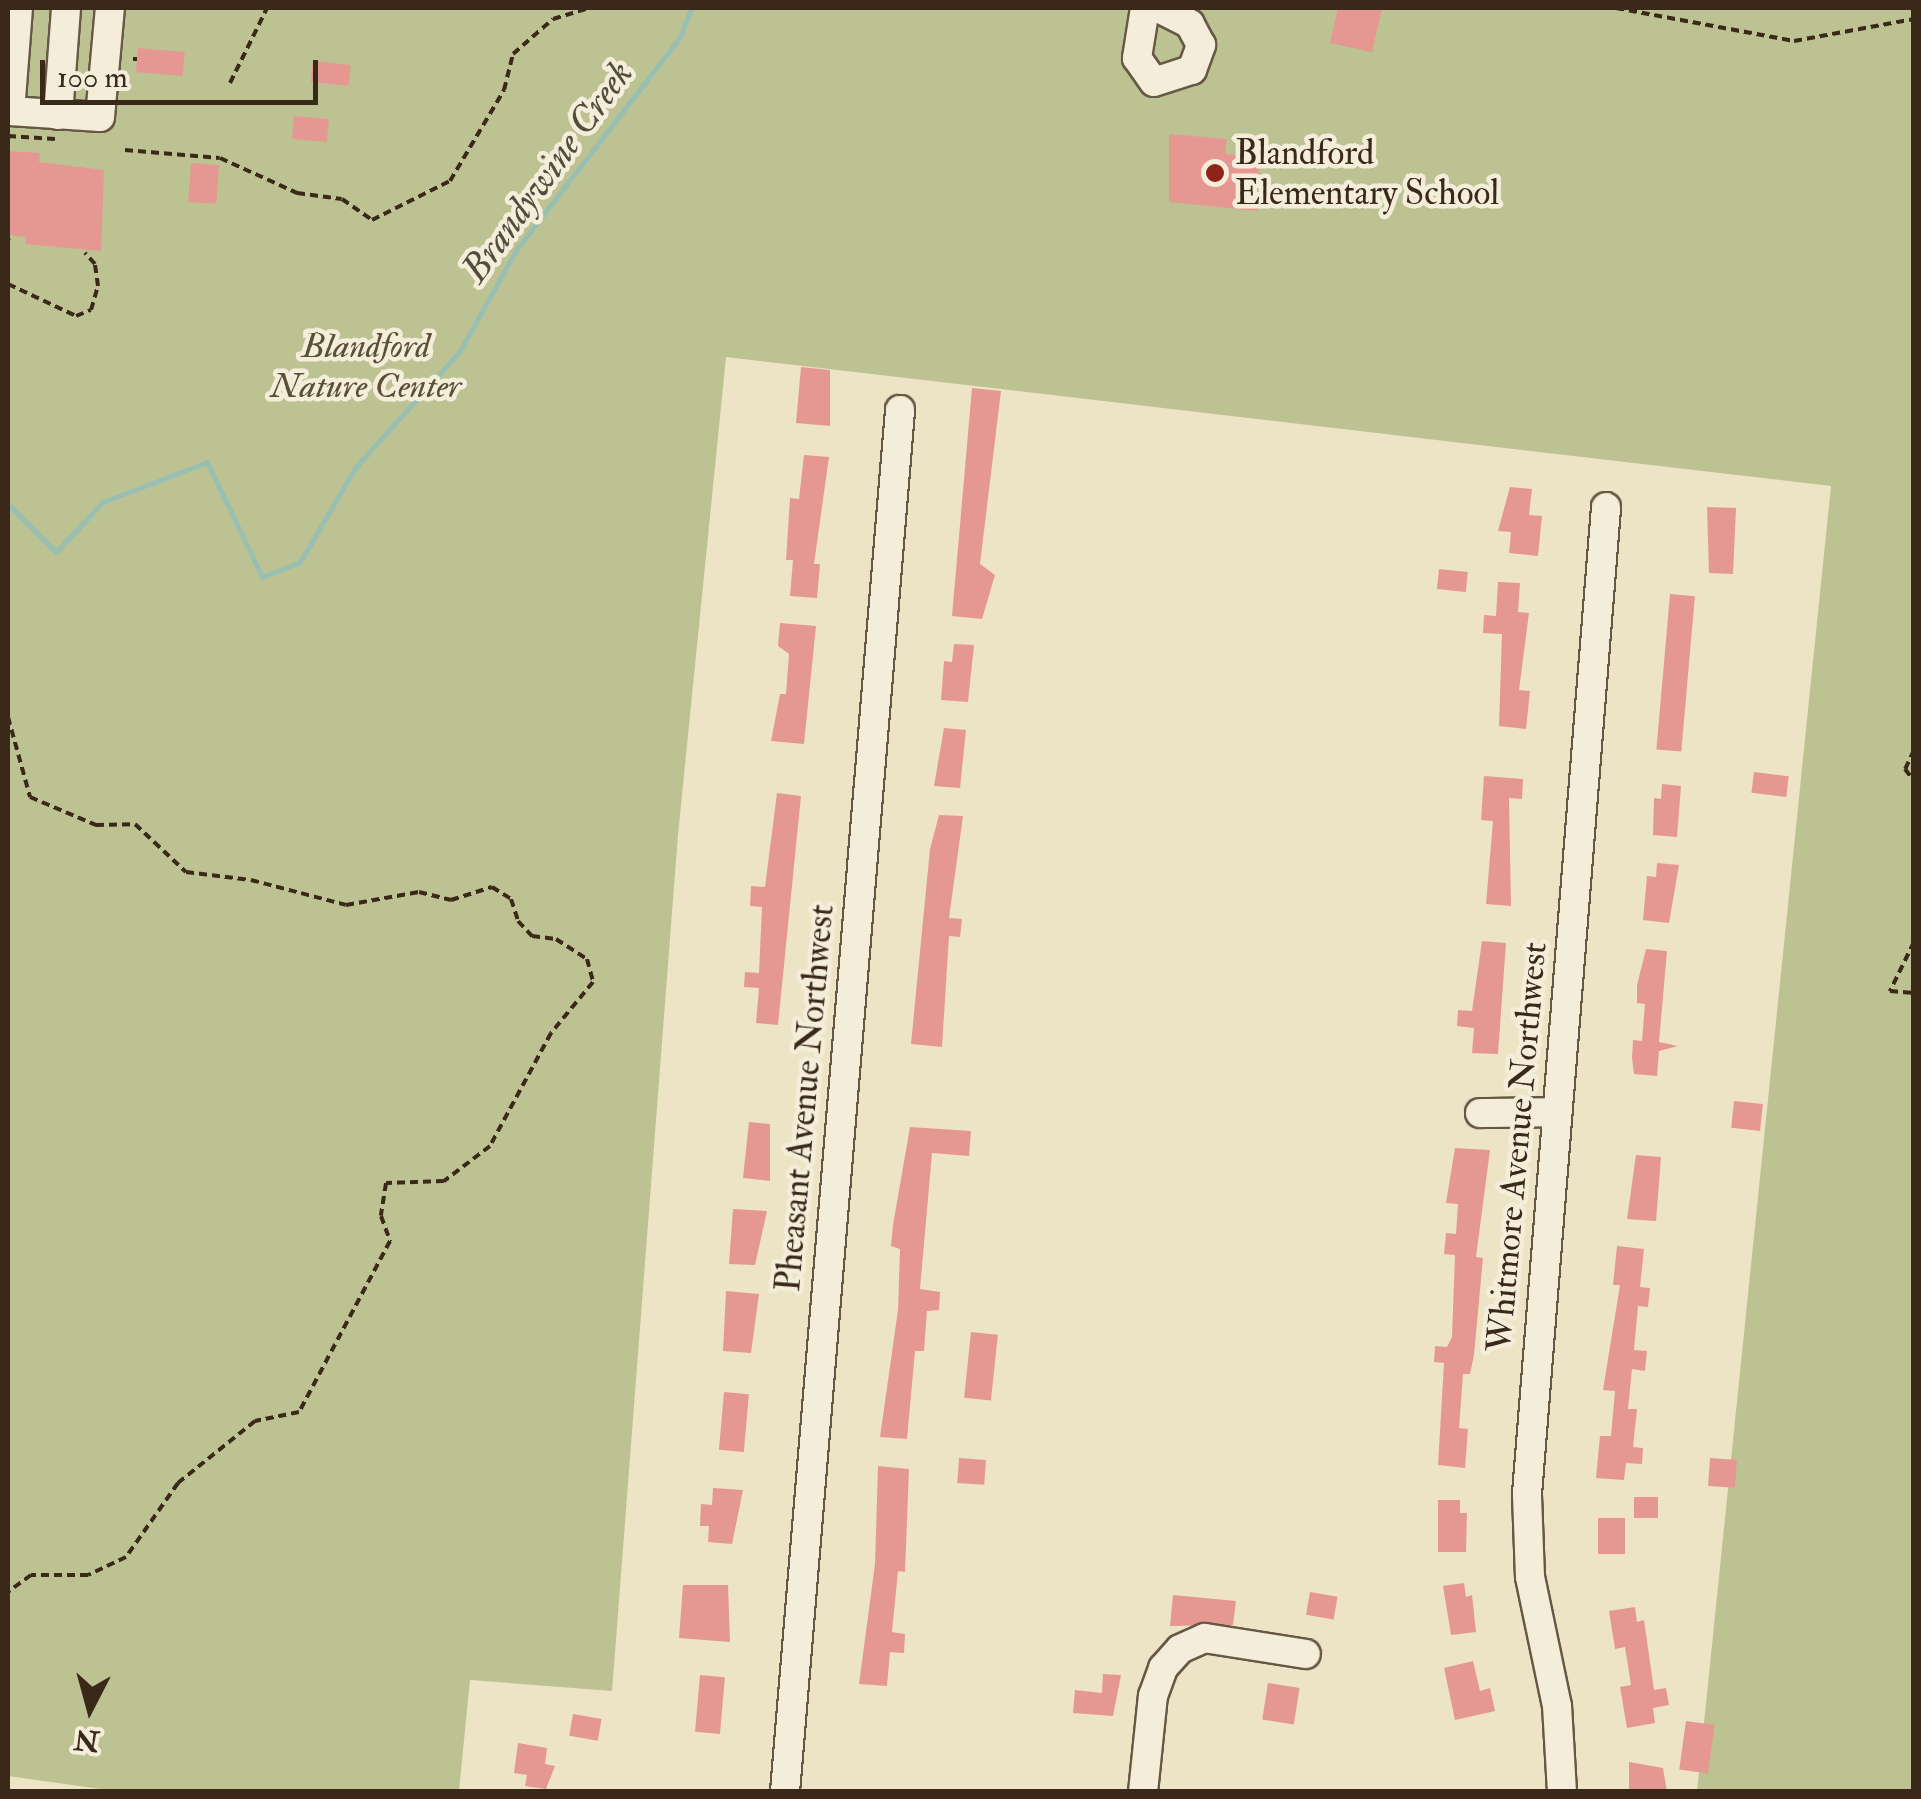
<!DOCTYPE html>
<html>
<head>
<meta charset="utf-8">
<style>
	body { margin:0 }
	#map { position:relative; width:1921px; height:1799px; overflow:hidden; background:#ede4c6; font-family:"IM FELL Double Pica",serif }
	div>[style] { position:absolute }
	.green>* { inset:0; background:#bdc292 }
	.stream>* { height:5px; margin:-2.5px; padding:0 2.5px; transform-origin:2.5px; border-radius:2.5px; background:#99bfb2 }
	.building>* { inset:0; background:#e59892; transform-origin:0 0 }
	.path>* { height:4px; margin-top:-2px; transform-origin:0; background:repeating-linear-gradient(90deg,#3a2918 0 8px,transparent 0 13px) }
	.roads { filter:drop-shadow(2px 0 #675844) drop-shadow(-2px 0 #675844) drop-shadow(0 2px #675844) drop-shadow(0 -2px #675844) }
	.minor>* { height:28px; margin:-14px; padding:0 14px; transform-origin:14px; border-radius:14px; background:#f3edda }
	.dots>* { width:28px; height:28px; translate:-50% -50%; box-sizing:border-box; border:5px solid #f3edda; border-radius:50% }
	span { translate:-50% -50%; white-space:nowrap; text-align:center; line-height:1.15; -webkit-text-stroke:9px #f3edda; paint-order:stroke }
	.poi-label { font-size:35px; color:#3a2918 }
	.left { translate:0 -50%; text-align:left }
	.park-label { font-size:35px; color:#5b4f36; font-style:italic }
	.street-label { font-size:35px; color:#3a2918 }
	.water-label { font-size:38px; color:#524e3e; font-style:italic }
	.frame { position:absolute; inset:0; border:10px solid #3a2918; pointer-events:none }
	.north { position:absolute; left:40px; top:1659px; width:100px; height:100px; -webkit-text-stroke:8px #f3edda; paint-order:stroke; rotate:186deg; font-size:28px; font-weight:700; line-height:40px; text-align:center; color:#3a2918 }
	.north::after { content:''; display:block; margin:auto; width:35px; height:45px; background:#3a2918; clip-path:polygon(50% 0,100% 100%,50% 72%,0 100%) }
	.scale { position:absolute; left:40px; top:60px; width:278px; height:45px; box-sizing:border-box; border:5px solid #3a2918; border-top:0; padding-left:12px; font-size:30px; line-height:35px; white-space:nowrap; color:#3a2918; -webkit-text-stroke:8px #f3edda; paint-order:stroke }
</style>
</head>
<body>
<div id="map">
	<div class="green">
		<div style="clip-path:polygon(8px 8px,1913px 8px,1913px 1791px,1697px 1791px,1831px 486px,726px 357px,678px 835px,612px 1691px,470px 1680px,459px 1791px,122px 1792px,8px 1776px)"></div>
	</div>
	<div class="stream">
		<div style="left:8px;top:504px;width:68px;rotate:45deg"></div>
		<div style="left:56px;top:552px;width:69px;rotate:-46.8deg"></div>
		<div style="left:103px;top:502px;width:111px;rotate:-21deg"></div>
		<div style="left:207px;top:462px;width:127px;rotate:64.4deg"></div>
		<div style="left:262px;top:577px;width:41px;rotate:-21.5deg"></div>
		<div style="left:300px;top:562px;width:109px;rotate:-59.7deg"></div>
		<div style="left:355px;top:468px;width:157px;rotate:-48.1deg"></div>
		<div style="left:460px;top:351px;width:115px;rotate:-61deg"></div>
		<div style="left:516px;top:250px;width:269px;rotate:-52.4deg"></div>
		<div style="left:680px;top:37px;width:31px;rotate:-69deg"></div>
	</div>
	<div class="building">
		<div style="clip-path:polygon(1338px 8px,1382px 8px,1372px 52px,1330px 43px)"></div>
		<div style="left:138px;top:48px;width:47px;height:24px;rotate:5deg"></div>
		<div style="left:313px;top:61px;width:38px;height:21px;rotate:6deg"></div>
		<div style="left:294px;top:116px;width:35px;height:23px;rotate:5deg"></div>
		<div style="clip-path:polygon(1169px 134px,1227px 139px,1225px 154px,1259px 157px,1258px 211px,1169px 202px)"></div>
		<div style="clip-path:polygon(8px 151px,40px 153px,39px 162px,104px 170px,101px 251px,25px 244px,26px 237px,8px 235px)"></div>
		<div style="left:191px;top:163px;width:28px;height:39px;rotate:4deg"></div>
		<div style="clip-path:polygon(801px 367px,830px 370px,830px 426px,796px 423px)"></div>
		<div style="clip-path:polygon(972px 388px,1001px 391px,980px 564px,995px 575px,982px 619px,952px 616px)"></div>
		<div style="clip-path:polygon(804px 455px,829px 457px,814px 564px,820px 564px,817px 598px,790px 596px,793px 560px,786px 560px,790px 498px,799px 499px)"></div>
		<div style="clip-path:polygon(1510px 487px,1532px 489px,1529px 515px,1542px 516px,1538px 556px,1509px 553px,1511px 532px,1498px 531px)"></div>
		<div style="clip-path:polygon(1707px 507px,1736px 508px,1733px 574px,1709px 573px)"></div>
		<div style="left:1439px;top:569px;width:29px;height:20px;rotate:6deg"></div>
		<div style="clip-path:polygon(1498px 582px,1520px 583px,1518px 612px,1529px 613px,1519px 690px,1530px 691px,1526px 729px,1499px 726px,1502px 634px,1483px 633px,1484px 615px,1496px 616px)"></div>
		<div style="left:1670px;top:594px;width:25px;height:156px;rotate:5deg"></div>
		<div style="clip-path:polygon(780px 623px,816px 626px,804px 744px,771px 741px,780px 694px,786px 694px,789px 654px,778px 646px)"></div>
		<div style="clip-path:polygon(954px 644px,974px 645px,968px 702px,941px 700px,944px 661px,952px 662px)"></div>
		<div style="clip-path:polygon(944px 728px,966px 730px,960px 788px,934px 786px)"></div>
		<div style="left:1754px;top:772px;width:35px;height:21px;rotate:7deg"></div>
		<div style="clip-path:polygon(1484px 776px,1523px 779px,1522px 799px,1509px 798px,1511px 906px,1486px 904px,1493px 821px,1481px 820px)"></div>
		<div style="clip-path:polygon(1662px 784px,1681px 786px,1677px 837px,1653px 835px,1654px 798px,1661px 799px)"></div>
		<div style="clip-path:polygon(777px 793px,801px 796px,778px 1025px,756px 1023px,759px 988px,744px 987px,745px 972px,759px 973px,762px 907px,750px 906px,751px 886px,765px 887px)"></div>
		<div style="clip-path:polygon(939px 815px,963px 816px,949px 918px,962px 919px,960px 937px,949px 936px,942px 1047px,911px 1044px,930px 849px)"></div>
		<div style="clip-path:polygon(1657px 863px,1679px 865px,1669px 923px,1643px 920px,1647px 876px,1656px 877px)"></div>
		<div style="clip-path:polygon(1482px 941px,1506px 943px,1498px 1054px,1472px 1053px,1474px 1028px,1457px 1026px,1458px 1010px,1472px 1011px)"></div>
		<div style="clip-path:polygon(1646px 949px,1667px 951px,1659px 1042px,1678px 1046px,1659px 1051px,1657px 1076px,1634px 1074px,1632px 1058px,1633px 1040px,1642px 1041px,1645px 1004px,1637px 1003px,1637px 985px)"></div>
		<div style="left:1734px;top:1101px;width:29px;height:27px;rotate:6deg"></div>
		<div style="clip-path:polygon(749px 1122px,770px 1124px,770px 1181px,743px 1178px)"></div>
		<div style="clip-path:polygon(910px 1127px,971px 1131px,969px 1156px,932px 1153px,920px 1289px,940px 1292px,939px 1310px,927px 1311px,924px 1351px,915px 1351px,907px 1439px,880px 1437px,898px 1310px,900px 1249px,891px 1246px,893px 1225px)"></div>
		<div style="clip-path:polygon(1455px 1148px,1490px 1150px,1476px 1257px,1483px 1258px,1474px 1355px,1470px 1374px,1463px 1374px,1459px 1428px,1468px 1429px,1465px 1468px,1438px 1465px,1444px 1363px,1434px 1362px,1435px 1346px,1447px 1347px,1452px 1337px,1455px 1255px,1444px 1254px,1446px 1233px,1456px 1234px,1458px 1204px,1446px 1203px)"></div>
		<div style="clip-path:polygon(1636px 1155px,1661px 1157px,1656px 1221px,1627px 1219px)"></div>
		<div style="clip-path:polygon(733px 1209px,767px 1211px,755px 1265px,729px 1264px)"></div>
		<div style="clip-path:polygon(1617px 1246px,1644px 1249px,1640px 1287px,1650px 1288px,1648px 1307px,1638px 1306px,1634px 1350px,1647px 1351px,1645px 1371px,1632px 1369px,1628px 1409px,1637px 1409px,1633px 1447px,1643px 1448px,1642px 1464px,1626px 1463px,1624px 1480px,1596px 1478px,1600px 1436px,1611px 1436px,1615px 1391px,1603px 1390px,1620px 1285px,1613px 1285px)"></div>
		<div style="clip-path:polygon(726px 1291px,759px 1294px,751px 1353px,723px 1351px)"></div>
		<div style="left:971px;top:1332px;width:27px;height:66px;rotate:6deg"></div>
		<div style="left:724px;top:1392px;width:25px;height:58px;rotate:5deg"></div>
		<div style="left:959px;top:1458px;width:27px;height:25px;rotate:4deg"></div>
		<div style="left:1710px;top:1458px;width:27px;height:28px;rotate:4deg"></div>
		<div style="clip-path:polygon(878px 1466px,909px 1469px,905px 1572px,898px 1571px,892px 1632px,905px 1634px,904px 1653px,890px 1652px,887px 1686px,859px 1684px,875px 1564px)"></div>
		<div style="clip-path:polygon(713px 1488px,743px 1490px,732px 1544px,708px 1542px,709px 1526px,700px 1526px,701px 1504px,712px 1505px)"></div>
		<div style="left:1634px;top:1497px;width:24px;height:21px"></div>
		<div style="clip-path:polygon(1438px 1500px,1460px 1500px,1460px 1513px,1467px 1513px,1466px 1552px,1438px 1552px)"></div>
		<div style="left:1598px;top:1518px;width:27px;height:36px"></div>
		<div style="clip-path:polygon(1464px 1583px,1466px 1597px,1472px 1595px,1476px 1632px,1451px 1635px,1443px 1586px)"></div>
		<div style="clip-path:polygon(683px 1585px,728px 1585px,730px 1642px,679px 1638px)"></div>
		<div style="left:1310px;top:1592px;width:28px;height:23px;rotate:10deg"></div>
		<div style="clip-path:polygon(1173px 1595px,1236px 1601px,1233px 1625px,1170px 1626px)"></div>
		<div style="clip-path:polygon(1635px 1607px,1637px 1622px,1644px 1620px,1654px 1690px,1666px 1688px,1669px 1705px,1653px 1708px,1655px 1723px,1627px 1728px,1620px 1687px,1631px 1685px,1625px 1647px,1615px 1649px,1609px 1611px)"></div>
		<div style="clip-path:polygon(1473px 1661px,1480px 1691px,1490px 1688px,1495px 1711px,1455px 1720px,1444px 1668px)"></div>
		<div style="clip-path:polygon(1103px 1674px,1121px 1675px,1113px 1716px,1073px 1713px,1075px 1690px,1102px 1693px)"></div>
		<div style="left:700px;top:1675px;width:25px;height:57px;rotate:5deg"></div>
		<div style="left:1268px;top:1683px;width:32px;height:37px;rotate:9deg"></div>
		<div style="left:573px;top:1714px;width:29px;height:22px;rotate:10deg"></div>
		<div style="left:1686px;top:1721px;width:29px;height:49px;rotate:8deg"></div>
		<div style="clip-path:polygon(518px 1743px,547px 1748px,545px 1764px,555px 1766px,546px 1789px,525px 1786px,527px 1775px,514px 1773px)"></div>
		<div style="clip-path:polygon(1629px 1762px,1663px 1768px,1667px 1792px,1629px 1792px)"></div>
	</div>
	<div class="path">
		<div style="left:1616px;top:8px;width:181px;rotate:10.5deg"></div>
		<div style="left:1794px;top:41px;width:122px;rotate:-10.4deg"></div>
		<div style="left:133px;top:59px;width:4px"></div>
		<div style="left:230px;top:83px;width:84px;rotate:-63.7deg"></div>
		<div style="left:8px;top:136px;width:47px;rotate:3.7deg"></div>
		<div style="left:125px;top:150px;width:95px;rotate:4.8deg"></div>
		<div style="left:220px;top:158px;width:85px;rotate:24.4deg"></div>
		<div style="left:297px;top:193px;width:45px;rotate:7.6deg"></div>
		<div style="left:342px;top:199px;width:37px;rotate:35deg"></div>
		<div style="left:372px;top:220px;width:87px;rotate:-26.6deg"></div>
		<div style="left:450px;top:181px;width:106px;rotate:-59.3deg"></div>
		<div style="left:504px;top:90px;width:37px;rotate:-76deg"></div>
		<div style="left:513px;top:54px;width:53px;rotate:-41.2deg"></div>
		<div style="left:553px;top:19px;width:39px;rotate:-17deg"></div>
		<div style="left:8px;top:239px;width:2px;rotate:-27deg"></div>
		<div style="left:8px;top:284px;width:75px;rotate:25.2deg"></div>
		<div style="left:76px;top:316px;width:16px;rotate:-22deg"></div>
		<div style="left:91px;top:310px;width:25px;rotate:-74deg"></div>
		<div style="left:98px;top:286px;width:22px;rotate:-98deg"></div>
		<div style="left:95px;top:264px;width:15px;rotate:-132deg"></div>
		<div style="left:8px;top:717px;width:83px;rotate:74.6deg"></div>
		<div style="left:30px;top:797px;width:72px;rotate:23deg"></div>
		<div style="left:96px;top:825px;width:39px;rotate:-1deg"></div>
		<div style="left:135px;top:824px;width:70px;rotate:43.3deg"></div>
		<div style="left:186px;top:872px;width:65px;rotate:7deg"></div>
		<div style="left:251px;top:880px;width:98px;rotate:14.7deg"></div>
		<div style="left:346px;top:905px;width:74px;rotate:-10.1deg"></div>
		<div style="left:419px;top:892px;width:33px;rotate:14deg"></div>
		<div style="left:451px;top:900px;width:43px;rotate:-17.6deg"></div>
		<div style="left:492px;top:887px;width:22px;rotate:32deg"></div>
		<div style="left:511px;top:899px;width:23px;rotate:72deg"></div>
		<div style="left:518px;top:921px;width:21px;rotate:47deg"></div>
		<div style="left:532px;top:936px;width:24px;rotate:7deg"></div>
		<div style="left:556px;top:939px;width:37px;rotate:33deg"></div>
		<div style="left:587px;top:959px;width:24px;rotate:75deg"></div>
		<div style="left:593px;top:982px;width:66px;rotate:129.5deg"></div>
		<div style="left:551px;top:1033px;width:128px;rotate:118.4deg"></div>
		<div style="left:490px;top:1146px;width:58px;rotate:142.7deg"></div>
		<div style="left:444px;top:1181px;width:58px;rotate:178deg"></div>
		<div style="left:386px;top:1183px;width:33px;rotate:99deg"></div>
		<div style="left:381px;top:1216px;width:27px;rotate:70deg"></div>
		<div style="left:390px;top:1241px;width:194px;rotate:118deg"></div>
		<div style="left:299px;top:1412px;width:45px;rotate:168.4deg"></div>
		<div style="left:255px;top:1421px;width:99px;rotate:141.2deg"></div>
		<div style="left:178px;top:1483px;width:90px;rotate:125.1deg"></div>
		<div style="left:126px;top:1557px;width:42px;rotate:154.7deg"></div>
		<div style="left:88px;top:1575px;width:57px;rotate:180deg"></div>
		<div style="left:31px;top:1575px;width:29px;rotate:144deg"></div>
		<div style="left:1914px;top:750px;width:21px;rotate:115deg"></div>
		<div style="left:1905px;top:769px;width:15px;rotate:53deg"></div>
		<div style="left:1914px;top:942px;width:55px;rotate:116.1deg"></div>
		<div style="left:1890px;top:991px;width:24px;rotate:5deg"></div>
	</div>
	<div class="roads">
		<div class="minor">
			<div style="left:18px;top:8px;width:103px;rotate:94.4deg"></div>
			<div style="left:10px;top:111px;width:90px;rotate:3.8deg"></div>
			<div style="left:100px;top:117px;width:109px;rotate:-84.8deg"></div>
			<div style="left:1145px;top:8px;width:51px;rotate:99.1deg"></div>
			<div style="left:1137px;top:58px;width:29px;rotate:55deg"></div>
			<div style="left:1154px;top:82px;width:40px;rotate:-18deg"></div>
			<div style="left:1192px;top:70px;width:27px;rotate:-70deg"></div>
			<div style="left:1201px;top:45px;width:24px;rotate:-118deg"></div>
			<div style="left:1190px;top:24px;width:36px;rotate:-153deg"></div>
			<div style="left:58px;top:115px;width:107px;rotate:-85.7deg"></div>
			<div style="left:1480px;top:1113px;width:77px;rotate:-0.7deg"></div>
			<div style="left:785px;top:1792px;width:1387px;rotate:-85.24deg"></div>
			<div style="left:1143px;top:1792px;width:97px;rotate:-84.1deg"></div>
			<div style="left:1153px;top:1696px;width:30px;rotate:-70deg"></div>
			<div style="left:1163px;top:1668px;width:25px;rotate:-48deg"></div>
			<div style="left:1180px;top:1649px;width:27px;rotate:-24deg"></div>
			<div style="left:1205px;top:1638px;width:102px;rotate:9deg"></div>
			<div style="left:1562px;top:1792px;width:86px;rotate:-93.3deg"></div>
			<div style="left:1557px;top:1706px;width:132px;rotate:-101.8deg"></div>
			<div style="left:1530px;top:1577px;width:83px;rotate:-92.1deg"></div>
			<div style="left:1527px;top:1494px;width:990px;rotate:-85.42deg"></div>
		</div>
	</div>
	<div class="dots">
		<div style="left:1215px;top:173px;background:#8f2418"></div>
	</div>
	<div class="poi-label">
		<span class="left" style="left:1235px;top:173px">Blandford<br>Elementary School</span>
	</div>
	<div class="park-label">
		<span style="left:366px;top:366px">Blandford<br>Nature Center</span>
	</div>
	<div class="street-label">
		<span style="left:805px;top:1098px;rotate:-85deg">Pheasant Avenue Northwest</span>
		<span style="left:1517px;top:1147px;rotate:-85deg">Whitmore Avenue Northwest</span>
	</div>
	<div class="water-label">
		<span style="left:548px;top:172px;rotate:-54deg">Brandywine Creek</span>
	</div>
	<div class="frame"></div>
	<div class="north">N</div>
	<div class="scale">100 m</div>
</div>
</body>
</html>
